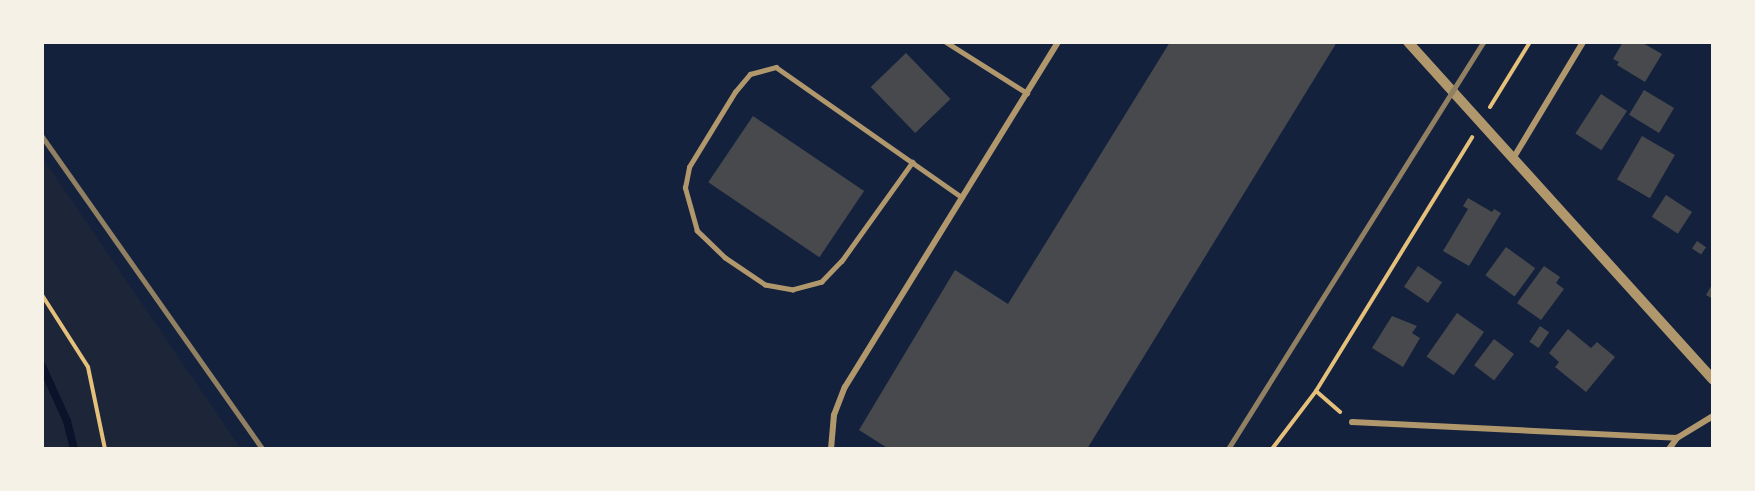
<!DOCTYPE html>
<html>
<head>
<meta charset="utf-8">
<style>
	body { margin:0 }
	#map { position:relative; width:1755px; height:491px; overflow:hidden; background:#14213d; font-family:"Source Serif 4",serif }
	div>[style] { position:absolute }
	.green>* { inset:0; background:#1d2539 }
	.stream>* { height:8px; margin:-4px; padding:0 4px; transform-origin:4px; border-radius:4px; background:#0b132b }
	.building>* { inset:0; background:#48494c; transform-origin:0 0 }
	.path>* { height:4px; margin:-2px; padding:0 2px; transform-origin:2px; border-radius:2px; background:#e5c07b }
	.service>* { height:4.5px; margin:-2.25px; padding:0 2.25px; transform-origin:2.25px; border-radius:2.25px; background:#b1986c }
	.minor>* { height:6px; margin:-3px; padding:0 3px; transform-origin:3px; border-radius:3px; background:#b1986c }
	.tertiary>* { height:10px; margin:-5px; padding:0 5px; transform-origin:5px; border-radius:5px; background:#b1986c }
	.rail>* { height:4.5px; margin:-2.25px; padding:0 2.25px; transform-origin:2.25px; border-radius:2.25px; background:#918062 }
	span { translate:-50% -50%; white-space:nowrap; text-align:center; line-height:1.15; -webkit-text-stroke:5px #f6f1e7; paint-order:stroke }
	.frame { position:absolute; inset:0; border:44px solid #f6f1e7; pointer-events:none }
</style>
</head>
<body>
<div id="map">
	<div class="green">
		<div style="clip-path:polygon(42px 157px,241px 449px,42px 449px)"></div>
	</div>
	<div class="stream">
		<div style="left:42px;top:366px;width:60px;rotate:65.6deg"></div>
		<div style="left:67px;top:421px;width:29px;rotate:76deg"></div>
	</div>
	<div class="building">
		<div style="clip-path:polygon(1170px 42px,1337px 42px,1087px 449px,889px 449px,859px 430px,955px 270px,1008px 304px)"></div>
		<div style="clip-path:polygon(1623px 42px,1641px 42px,1662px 54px,1645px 82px,1617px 65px,1619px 62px,1613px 59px)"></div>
		<div style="left:906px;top:53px;width:64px;height:49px;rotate:46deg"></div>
		<div style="left:1644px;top:90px;width:35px;height:29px;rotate:31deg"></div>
		<div style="left:1601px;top:94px;width:31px;height:47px;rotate:33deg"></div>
		<div style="left:753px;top:116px;width:134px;height:80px;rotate:34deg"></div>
		<div style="left:1642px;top:136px;width:38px;height:50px;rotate:30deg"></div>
		<div style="left:1666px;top:195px;width:31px;height:26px;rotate:33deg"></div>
		<div style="clip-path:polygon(1468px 198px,1492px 212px,1494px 209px,1501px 213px,1469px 266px,1443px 251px,1468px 209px,1463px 206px)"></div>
		<div style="left:1697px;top:241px;width:11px;height:9px;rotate:34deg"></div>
		<div style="left:1506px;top:247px;width:36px;height:35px;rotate:36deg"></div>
		<div style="left:1418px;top:266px;width:29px;height:25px;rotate:34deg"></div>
		<div style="clip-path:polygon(1544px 266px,1560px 277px,1556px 283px,1564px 289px,1541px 320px,1517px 303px)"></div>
		<div style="clip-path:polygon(1713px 283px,1713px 299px,1706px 295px)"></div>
		<div style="left:1457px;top:313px;width:33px;height:53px;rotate:35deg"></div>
		<div style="clip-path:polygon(1392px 316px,1417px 326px,1412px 333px,1420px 338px,1403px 367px,1372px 348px)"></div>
		<div style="left:1540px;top:326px;width:11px;height:19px;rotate:34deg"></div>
		<div style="clip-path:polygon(1568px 329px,1591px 348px,1597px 342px,1615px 357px,1586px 392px,1555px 367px,1559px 362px,1549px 353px)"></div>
		<div style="left:1494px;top:339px;width:25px;height:33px;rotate:37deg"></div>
	</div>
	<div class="path">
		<div style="left:1490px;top:107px;width:76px;rotate:-58.4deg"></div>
		<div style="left:42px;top:295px;width:85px;rotate:57.4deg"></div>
		<div style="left:88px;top:367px;width:84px;rotate:78.3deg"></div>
		<div style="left:1316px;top:391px;width:32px;rotate:41deg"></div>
		<div style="left:1272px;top:449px;width:73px;rotate:-52.8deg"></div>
		<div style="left:1316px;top:391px;width:298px;rotate:-58.4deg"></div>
	</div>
	<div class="service">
		<div style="left:946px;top:42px;width:96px;rotate:32.2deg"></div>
		<div style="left:913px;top:162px;width:122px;rotate:125.6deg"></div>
		<div style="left:842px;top:261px;width:29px;rotate:134deg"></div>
		<div style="left:822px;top:282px;width:30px;rotate:165deg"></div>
		<div style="left:793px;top:290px;width:28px;rotate:-170deg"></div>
		<div style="left:765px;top:285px;width:48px;rotate:-146deg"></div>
		<div style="left:725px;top:258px;width:39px;rotate:-136deg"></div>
		<div style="left:697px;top:231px;width:45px;rotate:-105.6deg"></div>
		<div style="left:685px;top:188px;width:21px;rotate:-79deg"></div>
		<div style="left:689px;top:167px;width:88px;rotate:-58.5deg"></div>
		<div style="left:735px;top:92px;width:23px;rotate:-50deg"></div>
		<div style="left:750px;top:74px;width:27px;rotate:-15deg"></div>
		<div style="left:776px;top:67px;width:227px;rotate:35deg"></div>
	</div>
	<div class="minor">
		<div style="left:1514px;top:157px;width:134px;rotate:-59deg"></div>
		<div style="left:1352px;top:422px;width:325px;rotate:2.8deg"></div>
		<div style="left:831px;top:449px;width:34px;rotate:-85deg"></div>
		<div style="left:834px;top:415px;width:30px;rotate:-69deg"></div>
		<div style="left:845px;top:387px;width:405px;rotate:-58.3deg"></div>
		<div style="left:1669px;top:449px;width:14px;rotate:-54deg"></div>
		<div style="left:1677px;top:438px;width:42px;rotate:-31.4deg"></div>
	</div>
	<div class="tertiary">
		<div style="left:1408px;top:42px;width:455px;rotate:47.9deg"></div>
	</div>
	<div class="rail">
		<div style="left:42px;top:136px;width:383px;rotate:54.8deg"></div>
		<div style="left:1228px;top:449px;width:480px;rotate:-57.9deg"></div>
	</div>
	<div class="frame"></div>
</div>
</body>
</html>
